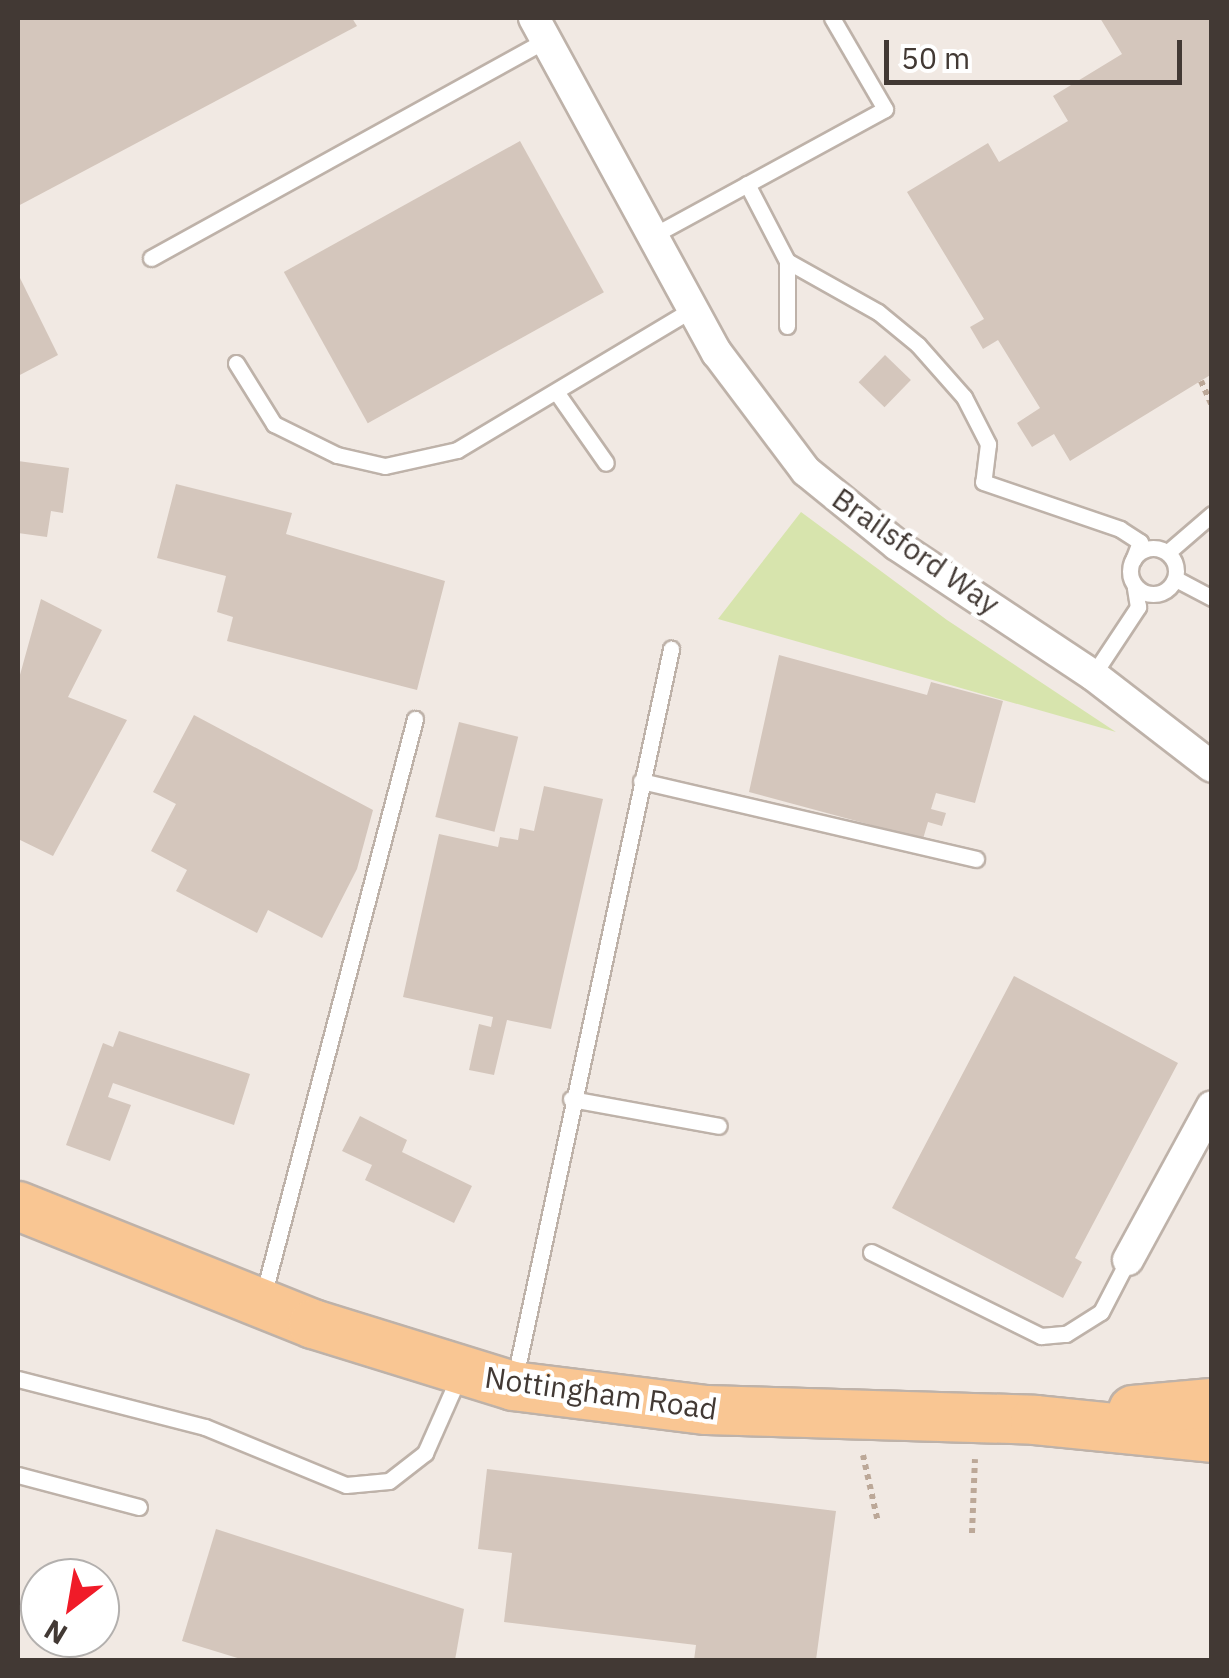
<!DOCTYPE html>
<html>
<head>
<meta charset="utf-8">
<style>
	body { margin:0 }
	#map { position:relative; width:1229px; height:1678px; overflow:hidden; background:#f1e9e3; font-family:"IBM Plex Sans",sans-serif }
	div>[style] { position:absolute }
	.green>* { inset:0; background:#d7e4ad }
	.building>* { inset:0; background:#d4c6bc; transform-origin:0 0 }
	.path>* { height:6px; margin-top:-3px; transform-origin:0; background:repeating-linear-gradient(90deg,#bca898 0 5px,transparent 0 10px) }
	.roads { filter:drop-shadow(2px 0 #beb2a9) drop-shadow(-2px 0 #beb2a9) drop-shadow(0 2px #beb2a9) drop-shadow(0 -2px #beb2a9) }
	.lane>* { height:15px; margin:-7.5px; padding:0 7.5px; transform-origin:7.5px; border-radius:7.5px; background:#fff }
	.lane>.ring { margin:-7.5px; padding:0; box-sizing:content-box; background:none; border:15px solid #fff; border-radius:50% }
	.street>* { height:30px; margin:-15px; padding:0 15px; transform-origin:15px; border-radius:15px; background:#fff }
	.primary>* { height:48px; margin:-24px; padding:0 24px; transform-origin:24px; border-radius:24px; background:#f9c693 }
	span { translate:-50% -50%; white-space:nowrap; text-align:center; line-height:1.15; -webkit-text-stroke:9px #fff; paint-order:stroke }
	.street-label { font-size:30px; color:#423934 }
	.frame { position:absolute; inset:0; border:20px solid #423934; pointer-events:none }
	.north { position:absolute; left:20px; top:1558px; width:100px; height:100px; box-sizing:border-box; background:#fff; border:2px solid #b3b0ae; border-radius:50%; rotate:211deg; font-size:28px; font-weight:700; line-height:40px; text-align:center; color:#423934 }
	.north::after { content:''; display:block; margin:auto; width:35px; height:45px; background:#f01b28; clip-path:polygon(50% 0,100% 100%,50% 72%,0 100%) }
	.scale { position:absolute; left:884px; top:40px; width:298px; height:45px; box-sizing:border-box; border:5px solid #423934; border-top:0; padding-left:12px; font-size:30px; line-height:35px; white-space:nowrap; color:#423934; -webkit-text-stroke:8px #fff; paint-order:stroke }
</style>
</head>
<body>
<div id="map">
	<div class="green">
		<div style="clip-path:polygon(801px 512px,947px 620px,1116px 732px,718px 619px)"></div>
	</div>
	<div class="building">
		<div style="clip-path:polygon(18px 18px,352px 18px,357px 26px,18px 206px)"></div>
		<div style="clip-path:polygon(1100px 18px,1212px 18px,1212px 374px,1070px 461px,1054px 434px,1032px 447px,1017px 423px,1040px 408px,998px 340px,983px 349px,970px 327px,984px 319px,907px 192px,988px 143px,999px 162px,1068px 121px,1053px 96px,1122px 54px)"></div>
		<div style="left:520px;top:141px;width:173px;height:270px;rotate:61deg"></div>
		<div style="clip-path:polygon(18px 274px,58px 355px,18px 376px)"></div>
		<div style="left:885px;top:355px;width:36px;height:38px;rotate:44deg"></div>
		<div style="clip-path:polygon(18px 461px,69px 468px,63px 513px,51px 511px,47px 537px,18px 533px)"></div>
		<div style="clip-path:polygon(176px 484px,292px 513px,286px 534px,445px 581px,417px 690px,227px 641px,233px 617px,217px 612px,226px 576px,157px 558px)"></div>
		<div style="clip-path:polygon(41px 599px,102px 630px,68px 697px,127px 720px,53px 856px,18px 839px,18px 682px)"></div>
		<div style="clip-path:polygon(779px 655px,927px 695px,931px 682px,1003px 701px,975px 803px,936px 793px,931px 809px,946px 813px,942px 826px,928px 822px,923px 839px,749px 792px)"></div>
		<div style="clip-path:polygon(194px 715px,373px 810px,357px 869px,322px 938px,268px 910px,257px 933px,176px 891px,187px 870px,151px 851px,176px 804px,153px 792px)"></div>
		<div style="left:459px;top:722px;width:61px;height:98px;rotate:14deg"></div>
		<div style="clip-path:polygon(544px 786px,603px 799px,551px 1029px,507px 1020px,494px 1075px,469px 1070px,479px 1024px,491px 1027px,493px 1017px,403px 997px,439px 834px,498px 847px,500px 837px,518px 840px,520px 828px,534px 831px)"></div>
		<div style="clip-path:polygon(1014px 976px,1178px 1063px,1075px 1258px,1082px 1262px,1063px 1298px,892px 1208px)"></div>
		<div style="clip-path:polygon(119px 1031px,250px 1074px,234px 1125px,113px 1083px,108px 1097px,131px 1105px,110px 1161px,66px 1145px,103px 1043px,113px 1047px)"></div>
		<div style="clip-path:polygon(360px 1116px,407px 1140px,402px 1152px,472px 1186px,454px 1223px,365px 1180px,372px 1165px,342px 1151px)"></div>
		<div style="clip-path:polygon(487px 1469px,836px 1511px,816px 1660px,694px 1660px,696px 1645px,504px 1622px,512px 1553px,478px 1549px)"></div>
		<div style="clip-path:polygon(216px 1529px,464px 1609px,455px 1660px,244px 1660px,182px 1641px)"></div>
	</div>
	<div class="path">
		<div style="left:1201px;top:381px;width:27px;rotate:66deg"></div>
		<div style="left:863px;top:1455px;width:69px;rotate:77.4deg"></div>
		<div style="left:972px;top:1533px;width:74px;rotate:-87.7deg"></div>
	</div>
	<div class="roads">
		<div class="lane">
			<div style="left:747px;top:184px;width:87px;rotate:62.5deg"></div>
			<div style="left:787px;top:261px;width:104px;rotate:29.3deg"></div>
			<div style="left:878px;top:312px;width:52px;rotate:39.5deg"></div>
			<div style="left:918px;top:345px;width:69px;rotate:48.5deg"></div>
			<div style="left:964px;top:397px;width:53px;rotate:62.9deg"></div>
			<div style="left:988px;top:444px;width:38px;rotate:97deg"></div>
			<div style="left:983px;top:482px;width:145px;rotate:18.9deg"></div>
			<div style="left:1120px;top:529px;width:24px;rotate:33deg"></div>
			<div style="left:1140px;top:542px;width:19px;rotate:111deg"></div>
			<div style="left:654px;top:235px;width:263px;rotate:-28.6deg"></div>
			<div style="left:885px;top:109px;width:105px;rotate:-120.2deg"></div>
			<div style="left:151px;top:258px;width:451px;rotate:-28.9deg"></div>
			<div style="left:787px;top:261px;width:65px;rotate:90deg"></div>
			<div style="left:236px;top:363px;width:72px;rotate:58.1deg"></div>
			<div style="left:274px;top:424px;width:70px;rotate:26.2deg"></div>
			<div style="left:337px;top:455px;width:49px;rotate:12.9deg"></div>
			<div style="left:385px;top:466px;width:74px;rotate:-12.5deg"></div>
			<div style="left:457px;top:450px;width:275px;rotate:-30.9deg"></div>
			<div style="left:557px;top:393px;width:85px;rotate:55deg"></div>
			<div class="ring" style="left:1130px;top:548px;width:31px;height:31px"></div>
			<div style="left:1168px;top:552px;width:58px;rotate:-40.8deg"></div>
			<div style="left:1176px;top:579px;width:41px;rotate:27.8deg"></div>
			<div style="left:1093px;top:675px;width:82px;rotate:-56.5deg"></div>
			<div style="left:1138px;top:607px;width:20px;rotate:-99deg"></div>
			<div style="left:641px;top:781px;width:344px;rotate:13.1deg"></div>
			<div style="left:571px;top:1099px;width:150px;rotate:10.3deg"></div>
			<div style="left:871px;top:1252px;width:190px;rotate:26.3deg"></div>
			<div style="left:1041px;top:1336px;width:25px;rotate:-5deg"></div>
			<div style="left:1066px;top:1334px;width:41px;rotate:-32.2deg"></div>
			<div style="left:1101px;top:1312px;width:59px;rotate:-62.6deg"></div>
			<div style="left:262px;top:1300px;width:601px;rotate:-75.25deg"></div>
			<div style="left:18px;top:1379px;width:193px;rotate:14.4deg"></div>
			<div style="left:205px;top:1427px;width:152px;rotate:22.4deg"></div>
			<div style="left:346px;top:1485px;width:43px;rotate:-5.3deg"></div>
			<div style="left:389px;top:1481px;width:46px;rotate:-37.9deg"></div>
			<div style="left:425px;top:1453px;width:86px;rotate:-66.1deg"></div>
			<div style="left:514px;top:1382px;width:750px;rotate:-77.91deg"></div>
			<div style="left:18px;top:1475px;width:125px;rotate:14.8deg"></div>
		</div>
		<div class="street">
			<div style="left:534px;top:18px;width:382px;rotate:61.4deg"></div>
			<div style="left:717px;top:353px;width:148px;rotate:53deg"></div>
			<div style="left:806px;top:471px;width:117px;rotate:39.1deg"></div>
			<div style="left:897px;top:545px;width:235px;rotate:33.6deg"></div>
			<div style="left:1093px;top:675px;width:150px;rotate:37.7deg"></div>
			<div style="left:1128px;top:1260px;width:175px;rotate:-61.4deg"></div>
		</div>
		<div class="primary">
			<div style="left:18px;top:1206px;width:318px;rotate:21.8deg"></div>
			<div style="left:313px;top:1324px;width:209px;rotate:17.2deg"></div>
			<div style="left:513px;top:1386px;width:195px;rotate:7.1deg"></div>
			<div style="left:707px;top:1410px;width:328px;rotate:1.7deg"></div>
			<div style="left:1035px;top:1420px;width:178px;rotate:5.8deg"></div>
			<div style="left:1133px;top:1410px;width:79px;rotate:-5.1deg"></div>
		</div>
	</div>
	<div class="street-label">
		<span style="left:916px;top:551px;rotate:35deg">Brailsford Way</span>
		<span style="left:601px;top:1393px;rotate:8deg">Nottingham Road</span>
	</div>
	<div class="frame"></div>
	<div class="north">N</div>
	<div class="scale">50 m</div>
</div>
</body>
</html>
